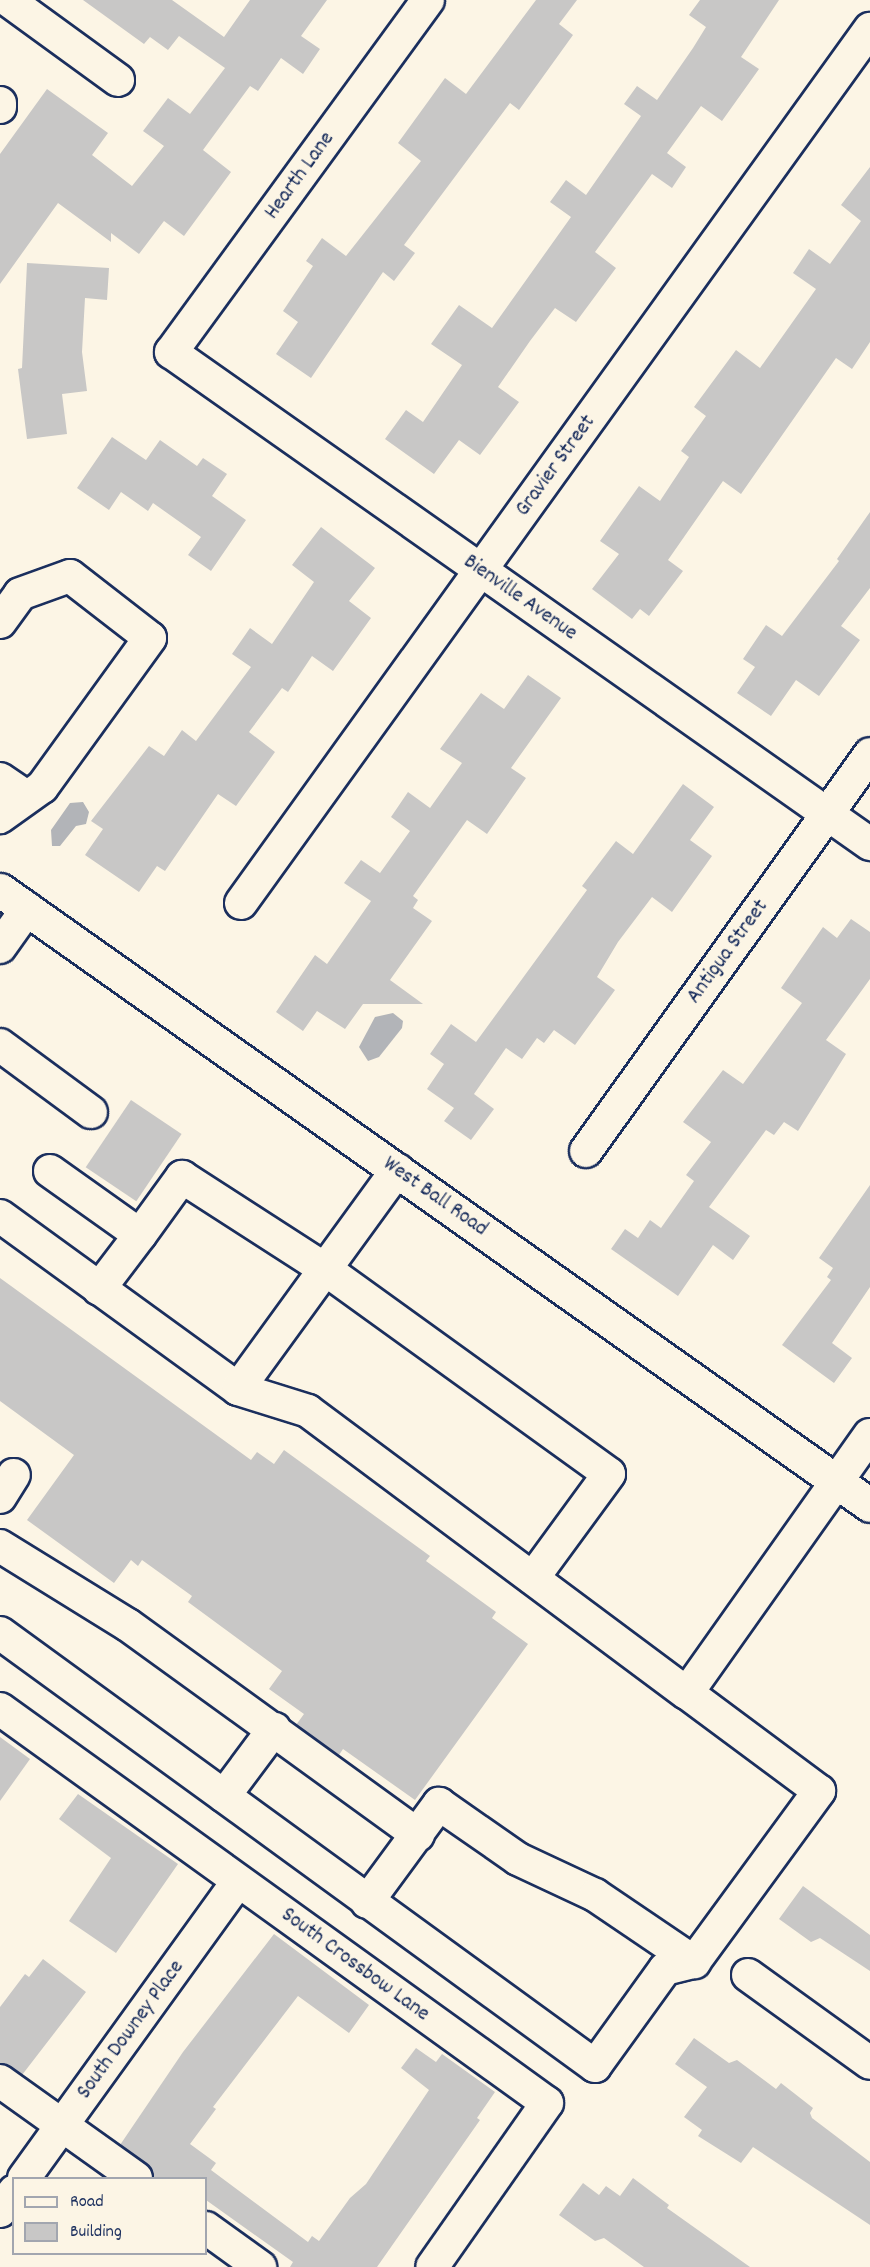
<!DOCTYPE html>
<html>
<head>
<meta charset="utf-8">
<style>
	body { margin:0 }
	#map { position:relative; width:870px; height:2267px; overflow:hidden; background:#fcf5e5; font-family:Dekko,sans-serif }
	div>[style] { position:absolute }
	.water>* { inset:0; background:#b2b4b8 }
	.building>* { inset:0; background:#c8c7c6; transform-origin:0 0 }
	.roads { filter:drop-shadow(2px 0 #1b2f5e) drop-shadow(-2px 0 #1b2f5e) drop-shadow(0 2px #1b2f5e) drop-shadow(0 -2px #1b2f5e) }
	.minor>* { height:32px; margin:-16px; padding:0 16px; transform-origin:16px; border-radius:16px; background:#fcf5e5 }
	.major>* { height:33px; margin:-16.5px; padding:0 16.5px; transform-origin:16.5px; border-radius:16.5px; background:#fcf5e5 }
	span { translate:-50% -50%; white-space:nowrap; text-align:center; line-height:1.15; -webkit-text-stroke:6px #fcf5e5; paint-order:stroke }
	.street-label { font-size:22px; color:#1b2f5e }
	.legend { position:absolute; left:12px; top:2177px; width:195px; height:78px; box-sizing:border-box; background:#fcf5e5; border:2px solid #a2a6af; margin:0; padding:8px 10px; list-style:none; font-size:18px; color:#1b2f5e }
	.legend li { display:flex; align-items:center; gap:12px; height:30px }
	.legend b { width:30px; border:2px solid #a2a6af }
</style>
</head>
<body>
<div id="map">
	<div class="water">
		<div style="clip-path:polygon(83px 802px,89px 812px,86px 824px,76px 826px,60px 846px,52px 846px,51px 830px,70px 803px)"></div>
		<div style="clip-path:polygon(393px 1013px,403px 1021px,402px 1028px,379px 1057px,368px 1061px,359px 1047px,375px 1017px)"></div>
	</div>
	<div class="building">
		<div style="clip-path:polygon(83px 0,172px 0,224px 37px,250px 0,327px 0,301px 36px,320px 49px,303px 74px,281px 58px,258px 91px,250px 86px,203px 150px,231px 172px,184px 236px,164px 221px,139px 254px,111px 233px,111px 242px,58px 203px,0 284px,0 154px,47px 89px,108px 133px,92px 155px,132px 186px,164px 146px,143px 131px,168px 98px,190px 114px,225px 68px,179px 36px,168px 50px,150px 37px,144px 44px)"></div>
		<div style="clip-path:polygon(536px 0,577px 0,559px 24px,573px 35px,519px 110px,510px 103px,404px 245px,415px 253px,394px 281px,383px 272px,311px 378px,276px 354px,298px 322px,283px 311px,313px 266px,306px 261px,322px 238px,346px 256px,421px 161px,398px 143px,427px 103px,445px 78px,466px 94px)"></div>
		<div style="clip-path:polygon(700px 0,779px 0,741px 57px,759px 69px,722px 121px,701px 106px,667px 153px,686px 167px,672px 188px,652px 174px,595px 252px,616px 268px,576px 322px,555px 308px,530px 341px,498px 387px,519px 402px,480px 455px,459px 440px,434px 474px,385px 439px,406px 410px,423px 422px,462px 365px,431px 344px,459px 305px,492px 328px,571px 217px,550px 202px,566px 180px,586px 195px,641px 116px,624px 104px,637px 86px,657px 100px,693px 48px,706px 27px,689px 15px)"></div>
		<div style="clip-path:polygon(870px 167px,870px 342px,852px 369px,836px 358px,741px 494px,723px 481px,668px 560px,683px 571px,649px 616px,640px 609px,632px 619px,592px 589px,619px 554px,600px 541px,639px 486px,660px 501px,689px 457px,681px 451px,706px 416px,694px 407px,736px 350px,760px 368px,816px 289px,793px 273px,809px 249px,830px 264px,861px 221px,841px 205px)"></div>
		<div style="clip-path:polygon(27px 263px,109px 268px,107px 300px,85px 298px,82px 352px,87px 391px,62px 394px,67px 434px,27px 439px,18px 369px,22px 368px)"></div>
		<div style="clip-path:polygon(112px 437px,146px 460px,160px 440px,197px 466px,203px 458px,227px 474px,212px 496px,246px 520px,211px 571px,188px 555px,201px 537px,153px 503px,148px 511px,121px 492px,109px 510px,77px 488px)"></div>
		<div style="clip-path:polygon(870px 512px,870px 588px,841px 626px,860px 640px,819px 696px,796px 680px,771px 716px,737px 693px,755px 667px,743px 659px,766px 625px,782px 636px,839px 561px,837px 559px)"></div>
		<div style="clip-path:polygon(321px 527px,375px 568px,349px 601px,371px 618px,333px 671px,312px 656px,288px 692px,282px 688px,249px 732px,275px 752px,236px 806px,218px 794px,165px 871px,157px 866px,139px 892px,85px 855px,103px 829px,91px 821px,149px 746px,164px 756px,182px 730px,196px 741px,251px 667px,232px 654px,250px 628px,272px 644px,314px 582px,292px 565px)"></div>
		<div style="clip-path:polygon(528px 675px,561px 698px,511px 768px,526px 778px,487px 834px,467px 820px,413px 896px,418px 900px,413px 908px,432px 921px,390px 980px,423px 1004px,363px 1004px,345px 1029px,317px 1011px,303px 1031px,276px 1012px,315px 955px,327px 964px,371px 901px,344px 883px,361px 860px,380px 873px,410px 831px,391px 817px,408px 792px,430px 808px,462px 763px,440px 749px,481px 693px,504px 709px)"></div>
		<div style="clip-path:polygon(683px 784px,714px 807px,690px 840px,712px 856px,672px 912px,652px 897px,618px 942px,597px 977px,615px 990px,575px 1045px,554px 1030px,544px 1043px,537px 1038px,522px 1059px,506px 1048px,474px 1094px,494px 1109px,471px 1140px,444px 1121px,454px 1108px,427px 1089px,444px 1064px,430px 1054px,451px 1024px,476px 1042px,587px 890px,582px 886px,616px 841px,633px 854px)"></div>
		<div style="clip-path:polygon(851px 919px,870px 932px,870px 979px,826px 1040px,846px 1054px,798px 1131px,784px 1122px,774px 1135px,766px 1130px,709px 1207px,750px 1236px,733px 1260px,713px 1245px,678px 1296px,611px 1249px,625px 1229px,638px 1238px,650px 1220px,661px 1228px,694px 1181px,686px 1175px,711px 1142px,683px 1122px,723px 1070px,743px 1084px,802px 1003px,781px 988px,823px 927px,837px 938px)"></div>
		<div style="left:131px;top:1100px;width:61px;height:81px;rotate:34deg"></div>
		<div style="clip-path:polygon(870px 1185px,870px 1287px,832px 1343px,852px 1358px,834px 1383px,782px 1345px,831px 1280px,827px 1277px,833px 1268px,819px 1258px)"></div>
		<div style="clip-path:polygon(0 1278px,251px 1460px,257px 1452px,274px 1464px,284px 1450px,430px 1556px,426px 1561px,496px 1612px,492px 1618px,528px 1644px,415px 1800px,343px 1749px,339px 1755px,296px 1725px,304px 1714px,269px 1689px,282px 1671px,188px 1602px,192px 1596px,142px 1560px,138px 1566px,131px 1560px,114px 1583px,27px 1520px,74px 1455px,0 1401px)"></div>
		<div style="clip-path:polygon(0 1737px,30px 1759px,0 1801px)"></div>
		<div style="clip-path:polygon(78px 1794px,178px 1864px,116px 1953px,69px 1921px,111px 1858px,59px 1819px)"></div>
		<div style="clip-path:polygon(803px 1886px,870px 1935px,870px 1971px,820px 1938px,811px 1942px,779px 1919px)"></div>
		<div style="clip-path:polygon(274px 1934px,369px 2005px,349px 2033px,298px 1996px,213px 2107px,216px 2109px,190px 2144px,216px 2163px,211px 2170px,308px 2242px,312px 2236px,319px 2241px,350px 2198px,366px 2184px,429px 2090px,401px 2068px,416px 2048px,436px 2062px,442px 2054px,495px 2092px,477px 2118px,480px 2120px,377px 2267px,290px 2267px,293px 2262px,206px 2200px,206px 2177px,154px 2178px,147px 2164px,120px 2145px,183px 2052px)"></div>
		<div style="clip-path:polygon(43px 1959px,86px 1992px,22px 2075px,0 2063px,0 2007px,25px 1974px,29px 1977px)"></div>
		<div style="clip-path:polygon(694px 2038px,729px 2063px,737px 2060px,776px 2089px,781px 2083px,813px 2108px,810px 2113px,812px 2118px,870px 2162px,870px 2225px,753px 2147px,741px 2163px,698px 2136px,702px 2130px,684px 2117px,707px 2087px,675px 2064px)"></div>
		<div style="clip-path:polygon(633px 2178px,669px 2205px,667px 2208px,750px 2267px,644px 2267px,604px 2238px,595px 2241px,559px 2215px,583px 2183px,599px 2195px,606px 2186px,620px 2196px)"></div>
	</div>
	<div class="roads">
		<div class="minor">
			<div style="left:8px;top:0;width:136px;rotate:36deg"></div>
			<div style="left:428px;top:0;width:436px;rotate:126.1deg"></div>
			<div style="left:171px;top:352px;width:855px;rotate:35.14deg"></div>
			<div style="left:0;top:103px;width:4px;rotate:90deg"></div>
			<div style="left:0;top:622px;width:34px;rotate:-54deg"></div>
			<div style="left:20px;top:594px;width:53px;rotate:-19.8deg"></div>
			<div style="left:70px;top:576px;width:101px;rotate:37.8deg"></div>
			<div style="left:150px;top:638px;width:184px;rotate:125.9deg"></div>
			<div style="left:42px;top:787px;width:52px;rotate:144.5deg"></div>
			<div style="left:0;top:779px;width:32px;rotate:34deg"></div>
			<div style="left:241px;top:903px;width:1077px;rotate:-54.26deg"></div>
			<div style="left:0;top:947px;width:47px;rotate:-54.6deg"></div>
			<div style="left:0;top:1045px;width:113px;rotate:36.4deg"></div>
			<div style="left:586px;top:1151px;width:488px;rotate:-54.4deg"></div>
			<div style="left:50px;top:1171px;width:110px;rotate:35.4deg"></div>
			<div style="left:140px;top:1235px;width:72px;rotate:-54.1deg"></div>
			<div style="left:182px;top:1177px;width:170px;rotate:32.8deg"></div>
			<div style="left:325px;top:1269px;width:350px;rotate:35.8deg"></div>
			<div style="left:609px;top:1474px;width:129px;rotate:126.2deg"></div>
			<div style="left:0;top:1216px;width:294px;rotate:36deg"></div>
			<div style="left:238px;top:1389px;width:271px;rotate:-54deg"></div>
			<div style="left:99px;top:1289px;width:68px;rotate:-52.8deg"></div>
			<div style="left:238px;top:1389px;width:73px;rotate:17.4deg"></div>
			<div style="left:308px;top:1411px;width:472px;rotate:36.7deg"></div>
			<div style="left:0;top:1497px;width:26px;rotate:-58deg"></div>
			<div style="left:0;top:1546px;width:150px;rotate:31.7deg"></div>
			<div style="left:128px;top:1625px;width:358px;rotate:35.9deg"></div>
			<div style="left:0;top:1633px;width:736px;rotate:36.04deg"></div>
			<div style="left:595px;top:2066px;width:120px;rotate:-54.2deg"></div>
			<div style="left:665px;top:1969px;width:30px;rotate:-14deg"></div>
			<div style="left:694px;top:1962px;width:212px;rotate:-53.8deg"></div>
			<div style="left:819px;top:1791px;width:164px;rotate:-143.4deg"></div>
			<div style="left:687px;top:1693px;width:316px;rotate:-54.7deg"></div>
			<div style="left:0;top:1709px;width:674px;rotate:35.76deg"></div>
			<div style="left:547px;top:2103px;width:200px;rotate:125deg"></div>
			<div style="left:224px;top:1796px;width:84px;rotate:-53.3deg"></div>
			<div style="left:367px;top:1902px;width:122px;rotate:-53.7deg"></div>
			<div style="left:439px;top:1804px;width:96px;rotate:34.8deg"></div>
			<div style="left:518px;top:1859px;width:85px;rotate:25.1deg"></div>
			<div style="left:595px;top:1895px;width:120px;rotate:34.1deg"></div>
			<div style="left:748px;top:1975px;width:150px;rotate:35.8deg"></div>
			<div style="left:0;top:2081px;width:167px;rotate:35.5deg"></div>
			<div style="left:24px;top:2178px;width:366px;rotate:-54.2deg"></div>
			<div style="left:0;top:2211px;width:24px;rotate:-54deg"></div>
			<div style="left:206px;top:2228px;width:67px;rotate:35.8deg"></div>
		</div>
		<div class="major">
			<div style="left:0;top:890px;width:1065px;rotate:35.26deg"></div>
		</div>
	</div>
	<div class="street-label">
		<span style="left:300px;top:176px;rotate:-54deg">Hearth Lane</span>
		<span style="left:556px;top:466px;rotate:-54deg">Gravier Street</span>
		<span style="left:520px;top:598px;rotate:35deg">Bienville Avenue</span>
		<span style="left:728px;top:952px;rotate:-54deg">Antigua Street</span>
		<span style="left:435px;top:1197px;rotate:35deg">West Ball Road</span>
		<span style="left:355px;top:1965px;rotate:36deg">South Crossbow Lane</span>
		<span style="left:131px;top:2030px;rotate:-54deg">South Downey Place</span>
	</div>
	<ul class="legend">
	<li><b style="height:8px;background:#fcf5e5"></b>Road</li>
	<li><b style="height:16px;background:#c8c7c6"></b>Building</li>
	</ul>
</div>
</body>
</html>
